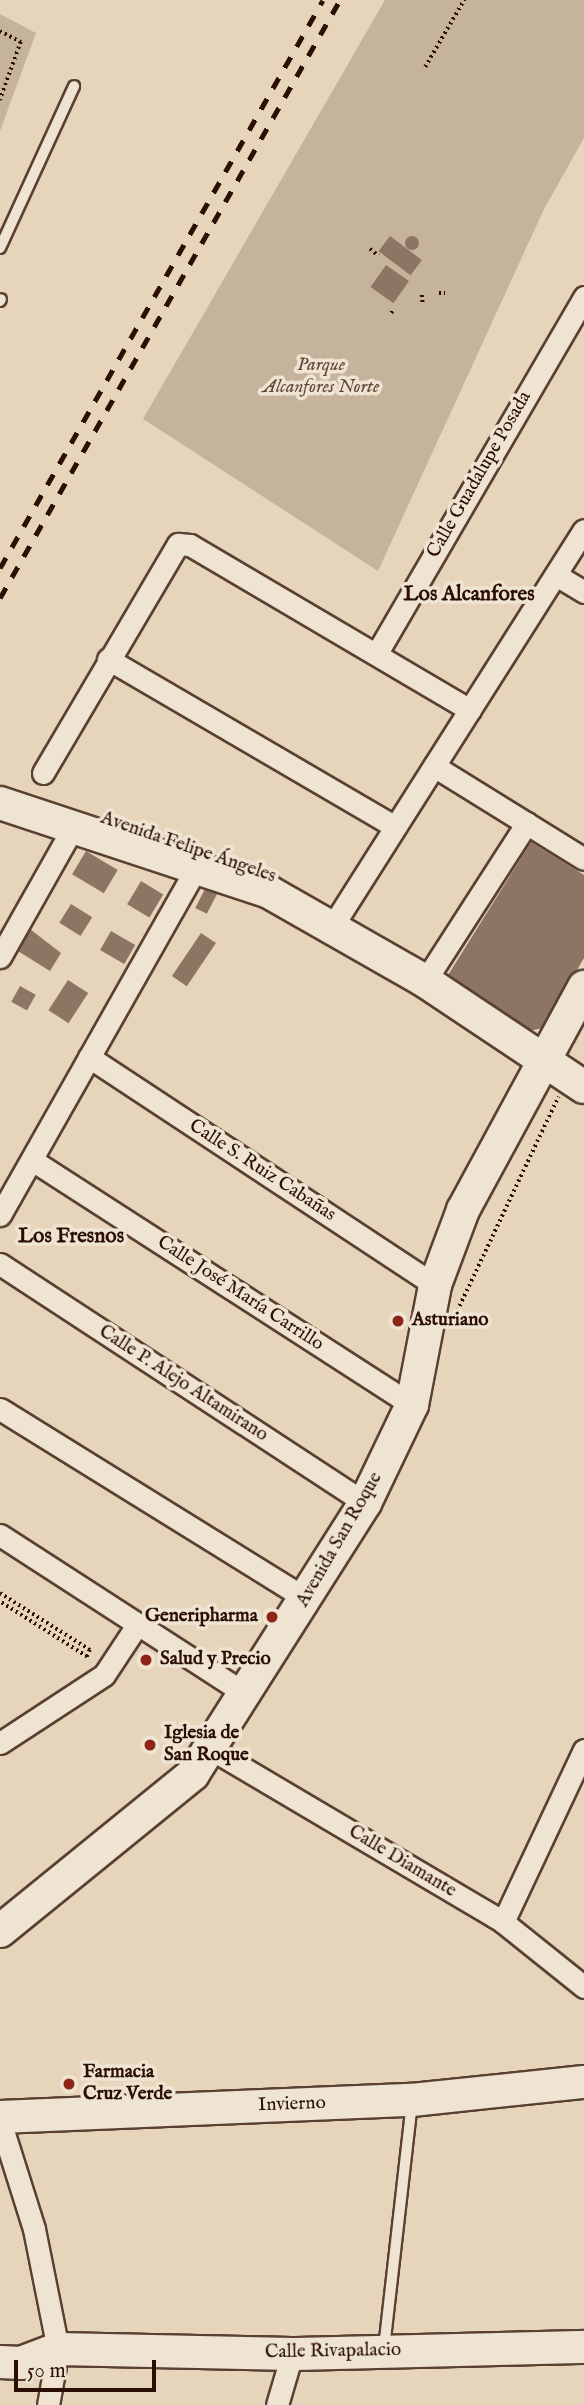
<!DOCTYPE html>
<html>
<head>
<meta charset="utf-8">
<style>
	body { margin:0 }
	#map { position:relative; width:584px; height:2405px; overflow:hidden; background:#e6d5ba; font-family:"IM FELL English",serif }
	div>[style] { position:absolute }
	.green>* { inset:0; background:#c6b39b }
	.building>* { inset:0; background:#8c7663; transform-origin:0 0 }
	.round { border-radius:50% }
	.path>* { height:3.5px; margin-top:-1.75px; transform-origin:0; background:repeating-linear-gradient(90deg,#2b0f05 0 2px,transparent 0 5.5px) }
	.roads { filter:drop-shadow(2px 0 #5a4032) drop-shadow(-2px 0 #5a4032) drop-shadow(0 2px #5a4032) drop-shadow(0 -2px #5a4032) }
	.lane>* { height:10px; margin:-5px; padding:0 5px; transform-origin:5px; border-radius:5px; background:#efe4d2 }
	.street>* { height:21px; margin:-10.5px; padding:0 10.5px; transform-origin:10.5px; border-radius:10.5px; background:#efe4d2 }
	.secondary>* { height:32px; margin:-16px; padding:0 16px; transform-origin:16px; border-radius:16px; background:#efe4d2 }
	.rail>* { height:5px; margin-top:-2.5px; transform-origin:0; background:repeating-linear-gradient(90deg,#2b0f05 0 12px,transparent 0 24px) }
	.dots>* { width:19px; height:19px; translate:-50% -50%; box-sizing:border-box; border:4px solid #efe4d2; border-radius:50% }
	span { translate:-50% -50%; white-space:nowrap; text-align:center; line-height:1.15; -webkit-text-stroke:7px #efe4d2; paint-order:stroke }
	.park-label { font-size:19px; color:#61483a; font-style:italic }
	.street-label { font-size:19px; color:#2b0f05 }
	.poi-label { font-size:19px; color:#2b0f05; font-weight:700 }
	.left { translate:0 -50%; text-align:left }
	.right { translate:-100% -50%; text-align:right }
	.neighbourhood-label { font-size:21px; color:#2b0f05; font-weight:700 }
	.scale { position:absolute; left:14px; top:2360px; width:142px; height:32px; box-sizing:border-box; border:4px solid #2b0f05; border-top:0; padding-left:9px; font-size:21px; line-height:24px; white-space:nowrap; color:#2b0f05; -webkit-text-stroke:5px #efe4d2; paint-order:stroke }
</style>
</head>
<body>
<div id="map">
	<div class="green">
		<div style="clip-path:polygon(385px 0,584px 0,584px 138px,544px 209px,378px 571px,143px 419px)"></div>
		<div style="clip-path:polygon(0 14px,36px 33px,0 131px)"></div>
	</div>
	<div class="building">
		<div class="round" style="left:405px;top:236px;width:14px;height:14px"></div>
		<div style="left:390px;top:236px;width:40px;height:19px;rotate:37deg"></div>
		<div style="left:386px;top:265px;width:28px;height:27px;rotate:35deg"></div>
		<div style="clip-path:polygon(531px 842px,584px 875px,584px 958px,543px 1028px,519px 1033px,443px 983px)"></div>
		<div style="left:86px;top:851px;width:37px;height:27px;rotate:31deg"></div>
		<div style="left:141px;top:881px;width:26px;height:27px;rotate:31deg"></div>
		<div style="left:208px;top:883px;width:13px;height:28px;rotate:27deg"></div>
		<div style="left:71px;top:904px;width:25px;height:22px;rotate:32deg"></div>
		<div style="clip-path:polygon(26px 926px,61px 953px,50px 971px,13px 948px)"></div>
		<div style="left:111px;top:931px;width:28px;height:22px;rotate:30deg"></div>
		<div style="left:201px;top:933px;width:18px;height:52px;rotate:34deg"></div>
		<div style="left:68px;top:980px;width:24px;height:36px;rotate:33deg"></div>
		<div style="left:20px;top:986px;width:18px;height:18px;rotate:29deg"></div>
	</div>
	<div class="path">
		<div style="left:0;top:31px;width:24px;rotate:28deg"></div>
		<div style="left:21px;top:42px;width:62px;rotate:109.9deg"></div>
		<div style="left:425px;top:67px;width:78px;rotate:-59.8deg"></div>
		<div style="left:370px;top:249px;width:11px;rotate:38deg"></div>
		<div style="left:439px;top:293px;width:6px"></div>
		<div style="left:422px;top:295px;width:9px;rotate:84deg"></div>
		<div style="left:391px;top:313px;width:5px;rotate:-53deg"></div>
		<div style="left:457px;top:1311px;width:237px;rotate:-64.7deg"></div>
		<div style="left:0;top:1593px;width:107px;rotate:32.3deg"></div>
		<div style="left:90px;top:1650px;width:8px;rotate:113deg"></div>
		<div style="left:87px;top:1657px;width:103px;rotate:-147.7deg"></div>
	</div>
	<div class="roads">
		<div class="lane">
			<div style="left:0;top:248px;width:178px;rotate:-65.4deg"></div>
			<div style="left:0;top:301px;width:2px;rotate:-63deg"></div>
			<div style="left:384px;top:2348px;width:247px;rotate:-83.5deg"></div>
		</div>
		<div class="street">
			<div style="left:556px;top:575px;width:33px;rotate:31deg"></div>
			<div style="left:377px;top:653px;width:412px;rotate:-59.8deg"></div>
			<div style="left:108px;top:659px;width:331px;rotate:30.3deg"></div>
			<div style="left:434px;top:766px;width:176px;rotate:31.8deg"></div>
			<div style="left:43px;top:773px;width:266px;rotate:-59.5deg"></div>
			<div style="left:178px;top:544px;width:12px;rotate:5deg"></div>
			<div style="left:190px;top:545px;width:325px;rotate:30.5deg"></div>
			<div style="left:335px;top:922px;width:464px;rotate:-57.6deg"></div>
			<div style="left:0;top:957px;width:142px;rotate:-60.6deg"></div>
			<div style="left:425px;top:981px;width:188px;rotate:-57.2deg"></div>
			<div style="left:89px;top:1057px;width:414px;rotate:33.4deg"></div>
			<div style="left:32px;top:1160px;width:452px;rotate:32.8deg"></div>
			<div style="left:0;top:1215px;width:386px;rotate:-60.5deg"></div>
			<div style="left:0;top:1264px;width:436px;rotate:33.2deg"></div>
			<div style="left:0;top:1409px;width:360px;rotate:31.8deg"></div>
			<div style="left:0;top:1535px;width:293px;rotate:32.9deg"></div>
			<div style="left:0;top:1743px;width:124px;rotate:-33.2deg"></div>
			<div style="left:104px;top:1675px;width:60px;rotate:-56.6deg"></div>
			<div style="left:211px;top:1749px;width:339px;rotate:30.6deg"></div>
			<div style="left:503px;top:1922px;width:104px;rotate:38.7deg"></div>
			<div style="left:503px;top:1922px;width:190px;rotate:-64.8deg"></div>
			<div style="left:0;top:2121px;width:113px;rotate:72.5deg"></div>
			<div style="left:34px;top:2229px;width:122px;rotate:78.7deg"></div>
			<div style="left:58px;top:2349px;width:57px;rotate:100.1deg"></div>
			<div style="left:277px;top:2405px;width:53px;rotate:-73.6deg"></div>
		</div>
		<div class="secondary">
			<div style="left:0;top:803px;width:283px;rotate:18.3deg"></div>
			<div style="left:269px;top:892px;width:180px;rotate:29.7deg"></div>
			<div style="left:425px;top:981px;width:191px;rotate:33.7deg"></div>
			<div style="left:0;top:1931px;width:249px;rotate:-39.1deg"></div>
			<div style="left:193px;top:1774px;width:321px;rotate:-57.6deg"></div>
			<div style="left:365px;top:1503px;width:109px;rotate:-64.4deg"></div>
			<div style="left:412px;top:1405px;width:122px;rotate:-79.1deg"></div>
			<div style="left:435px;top:1285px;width:80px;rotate:-69.5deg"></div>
			<div style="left:463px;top:1210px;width:254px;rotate:-61.5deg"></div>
			<div style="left:0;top:2117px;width:412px;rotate:-2.4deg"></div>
			<div style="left:412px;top:2100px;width:173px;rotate:-6deg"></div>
			<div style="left:0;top:2362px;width:21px;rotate:3deg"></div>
			<div style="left:21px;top:2363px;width:40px;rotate:-21deg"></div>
			<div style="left:58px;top:2349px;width:234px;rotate:1.2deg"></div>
			<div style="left:292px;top:2354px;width:292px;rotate:-1.4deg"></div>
		</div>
	</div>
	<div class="rail">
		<div style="left:0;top:568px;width:653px;rotate:-60.37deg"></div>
		<div style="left:0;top:598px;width:688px;rotate:-60.38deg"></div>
	</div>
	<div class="dots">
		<div style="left:398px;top:1321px;background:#8f2418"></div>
		<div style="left:272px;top:1617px;background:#8f2418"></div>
		<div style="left:146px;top:1660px;background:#8f2418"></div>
		<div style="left:150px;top:1745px;background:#8f2418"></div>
		<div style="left:69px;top:2084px;background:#8f2418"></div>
	</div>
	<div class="park-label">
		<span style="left:321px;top:377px">Parque<br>Alcanfores Norte</span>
	</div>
	<div class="street-label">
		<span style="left:480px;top:475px;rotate:-60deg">Calle Guadalupe Posada</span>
		<span style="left:188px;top:848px;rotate:19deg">Avenida Felipe Ángeles</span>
		<span style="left:262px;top:1171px;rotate:33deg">Calle S. Ruiz Cabañas</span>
		<span style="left:240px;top:1294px;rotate:33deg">Calle José María Carrillo</span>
		<span style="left:183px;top:1384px;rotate:33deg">Calle P. Alejo Altamirano</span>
		<span style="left:340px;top:1540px;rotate:-60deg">Avenida San Roque</span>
		<span style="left:402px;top:1862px;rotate:31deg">Calle Diamante</span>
		<span style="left:292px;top:2105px;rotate:-2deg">Invierno</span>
		<span style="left:333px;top:2352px;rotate:-1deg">Calle Rivapalacio</span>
	</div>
	<div class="poi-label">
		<span class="left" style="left:412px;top:1321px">Asturiano</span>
		<span class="right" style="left:258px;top:1617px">Generipharma</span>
		<span class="left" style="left:160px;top:1660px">Salud y Precio</span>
		<span class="left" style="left:164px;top:1745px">Iglesia de<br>San Roque</span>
		<span class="left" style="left:83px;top:2084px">Farmacia<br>Cruz Verde</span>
	</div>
	<div class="neighbourhood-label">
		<span style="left:469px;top:595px">Los Alcanfores</span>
		<span style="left:71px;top:1237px">Los Fresnos</span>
	</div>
	<div class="scale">50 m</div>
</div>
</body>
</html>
